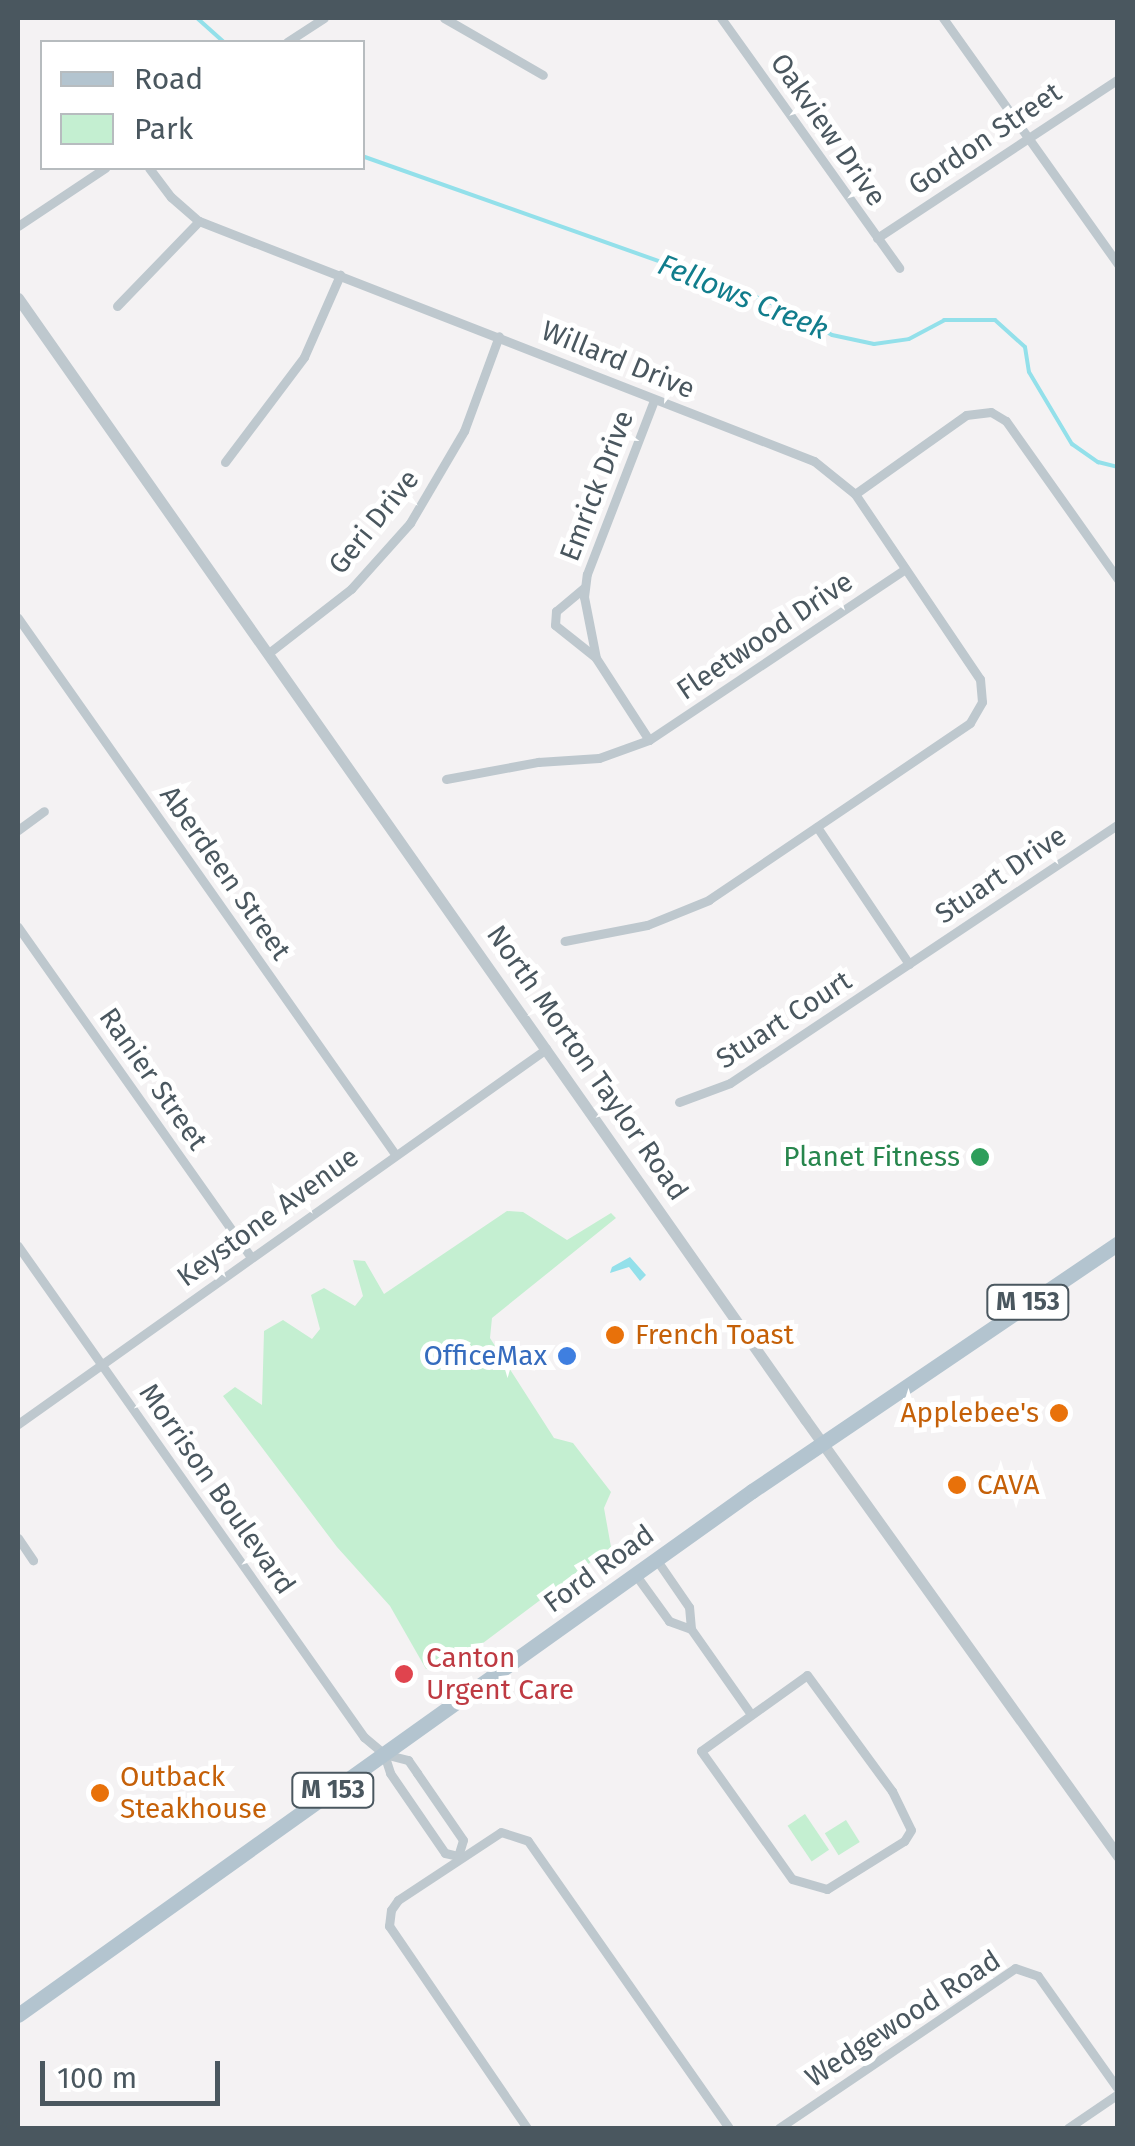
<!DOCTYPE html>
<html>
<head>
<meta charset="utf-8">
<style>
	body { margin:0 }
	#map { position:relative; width:1135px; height:2146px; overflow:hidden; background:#f4f2f3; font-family:"Fira Sans",sans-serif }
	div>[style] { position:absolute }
	.green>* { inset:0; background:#c4efd1; transform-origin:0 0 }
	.water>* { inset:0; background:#93e0ea }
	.stream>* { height:4px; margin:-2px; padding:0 2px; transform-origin:2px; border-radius:2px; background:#93e0ea }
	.minor>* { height:9px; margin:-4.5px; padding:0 4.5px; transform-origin:4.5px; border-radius:4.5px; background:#bec8ce }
	.tertiary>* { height:11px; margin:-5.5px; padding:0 5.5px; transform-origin:5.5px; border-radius:5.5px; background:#bec8ce }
	.primary>* { height:15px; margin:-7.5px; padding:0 7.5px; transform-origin:7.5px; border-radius:7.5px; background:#b3c4cf }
	.dots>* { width:28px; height:28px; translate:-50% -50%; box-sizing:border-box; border:5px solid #fff; border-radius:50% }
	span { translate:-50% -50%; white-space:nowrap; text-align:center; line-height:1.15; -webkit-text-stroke:10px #fff; paint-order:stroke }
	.shield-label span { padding:2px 8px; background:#fff; border:2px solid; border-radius:8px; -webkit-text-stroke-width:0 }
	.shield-label { font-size:25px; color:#4a575f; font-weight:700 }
	.street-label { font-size:28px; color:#4a575f }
	.leisure-label { font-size:28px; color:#27864d }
	.right { translate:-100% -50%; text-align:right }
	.food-label { font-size:28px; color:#c56008 }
	.left { translate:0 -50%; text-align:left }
	.shop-label { font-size:28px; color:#366cbe }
	.health-label { font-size:28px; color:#be3a42 }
	.water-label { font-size:30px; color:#117d8c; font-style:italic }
	.frame { position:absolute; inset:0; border:20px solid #4a575f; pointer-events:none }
	.legend { position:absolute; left:40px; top:40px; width:325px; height:130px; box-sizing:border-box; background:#fff; border:2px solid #b7bcbf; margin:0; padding:12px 18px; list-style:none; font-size:30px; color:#4a575f }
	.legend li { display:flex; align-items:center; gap:20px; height:50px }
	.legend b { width:50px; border:2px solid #b7bcbf }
	.scale { position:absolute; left:40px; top:2061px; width:180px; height:45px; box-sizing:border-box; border:5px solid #4a575f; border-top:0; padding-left:12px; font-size:30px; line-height:35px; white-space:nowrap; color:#4a575f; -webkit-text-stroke:8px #fff; paint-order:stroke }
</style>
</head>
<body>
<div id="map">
	<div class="green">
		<div style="clip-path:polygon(507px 1211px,523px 1212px,567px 1240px,611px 1213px,616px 1218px,492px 1318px,490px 1338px,554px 1438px,573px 1443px,611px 1492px,604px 1508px,611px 1547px,451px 1667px,426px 1669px,390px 1606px,337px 1547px,223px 1396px,235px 1387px,262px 1405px,264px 1331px,283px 1320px,312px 1339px,320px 1329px,311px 1295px,324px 1288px,355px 1306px,363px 1296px,353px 1260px,365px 1261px,384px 1294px)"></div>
		<div style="left:805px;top:1814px;width:43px;height:21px;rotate:56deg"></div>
		<div style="left:846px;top:1820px;width:26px;height:25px;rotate:58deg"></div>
	</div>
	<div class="water">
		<div style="clip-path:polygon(630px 1257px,646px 1275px,640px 1281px,629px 1267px,610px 1273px,612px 1267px)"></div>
	</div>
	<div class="stream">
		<div style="left:197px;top:18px;width:36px;rotate:42deg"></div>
		<div style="left:362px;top:156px;width:374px;rotate:19.5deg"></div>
		<div style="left:715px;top:281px;width:69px;rotate:21.3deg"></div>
		<div style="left:779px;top:306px;width:60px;rotate:28.7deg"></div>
		<div style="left:832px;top:335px;width:43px;rotate:12.1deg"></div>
		<div style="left:874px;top:344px;width:35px;rotate:-8deg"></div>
		<div style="left:909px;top:339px;width:40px;rotate:-28deg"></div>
		<div style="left:944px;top:320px;width:51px"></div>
		<div style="left:995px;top:320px;width:40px;rotate:42deg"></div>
		<div style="left:1025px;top:347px;width:25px;rotate:81deg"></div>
		<div style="left:1029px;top:372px;width:84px;rotate:59.2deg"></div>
		<div style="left:1072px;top:444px;width:32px;rotate:35deg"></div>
		<div style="left:1098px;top:462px;width:21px;rotate:14deg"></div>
	</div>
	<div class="minor">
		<div style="left:444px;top:18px;width:114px;rotate:29.9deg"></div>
		<div style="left:721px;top:18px;width:307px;rotate:54.5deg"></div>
		<div style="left:943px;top:18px;width:302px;rotate:54.6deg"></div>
		<div style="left:287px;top:42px;width:44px;rotate:-33deg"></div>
		<div style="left:149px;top:168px;width:36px;rotate:53deg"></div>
		<div style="left:171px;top:197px;width:37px;rotate:41deg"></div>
		<div style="left:199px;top:221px;width:660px;rotate:21.32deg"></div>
		<div style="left:814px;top:461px;width:53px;rotate:38.8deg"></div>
		<div style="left:855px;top:494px;width:223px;rotate:56deg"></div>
		<div style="left:980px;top:679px;width:23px;rotate:85deg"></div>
		<div style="left:982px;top:702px;width:24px;rotate:120deg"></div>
		<div style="left:970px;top:723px;width:315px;rotate:145.9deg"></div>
		<div style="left:709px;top:900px;width:67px;rotate:158deg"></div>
		<div style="left:647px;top:925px;width:84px;rotate:169deg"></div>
		<div style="left:18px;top:226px;width:105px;rotate:-33.7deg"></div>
		<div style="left:877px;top:238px;width:289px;rotate:-33.4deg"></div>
		<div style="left:117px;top:306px;width:118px;rotate:-46deg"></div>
		<div style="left:225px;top:462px;width:131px;rotate:-53deg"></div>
		<div style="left:304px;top:357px;width:90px;rotate:-66.3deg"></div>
		<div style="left:855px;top:494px;width:136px;rotate:-35.4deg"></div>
		<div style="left:966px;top:415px;width:25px;rotate:-7deg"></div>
		<div style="left:991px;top:412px;width:17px;rotate:31deg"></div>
		<div style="left:1006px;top:421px;width:194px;rotate:54.7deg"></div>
		<div style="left:585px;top:587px;width:38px;rotate:140deg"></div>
		<div style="left:556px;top:611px;width:14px;rotate:94deg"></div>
		<div style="left:555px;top:625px;width:50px;rotate:38.5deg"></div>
		<div style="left:18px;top:618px;width:655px;rotate:54.88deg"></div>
		<div style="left:270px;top:652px;width:103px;rotate:-37.9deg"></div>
		<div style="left:351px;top:589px;width:89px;rotate:-48.2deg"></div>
		<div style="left:410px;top:523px;width:107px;rotate:-59.6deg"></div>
		<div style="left:464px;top:431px;width:101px;rotate:-69.8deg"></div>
		<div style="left:649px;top:740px;width:98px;rotate:-122.9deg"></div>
		<div style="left:596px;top:658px;width:62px;rotate:-101.1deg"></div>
		<div style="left:584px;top:597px;width:23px;rotate:-83deg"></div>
		<div style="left:587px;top:574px;width:186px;rotate:-68.9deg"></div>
		<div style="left:446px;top:779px;width:94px;rotate:-10.5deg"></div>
		<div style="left:538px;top:762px;width:61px;rotate:-3.8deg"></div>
		<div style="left:599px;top:758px;width:53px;rotate:-19.8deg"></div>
		<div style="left:649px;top:740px;width:308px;rotate:-33.7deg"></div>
		<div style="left:817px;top:827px;width:165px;rotate:56.1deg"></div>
		<div style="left:18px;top:830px;width:32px;rotate:-36deg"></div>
		<div style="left:18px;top:927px;width:404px;rotate:54.8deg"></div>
		<div style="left:679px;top:1102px;width:54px;rotate:-20.4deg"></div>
		<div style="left:730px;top:1083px;width:467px;rotate:-33.7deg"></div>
		<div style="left:18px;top:1246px;width:601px;rotate:54.83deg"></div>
		<div style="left:364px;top:1737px;width:26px;rotate:40deg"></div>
		<div style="left:384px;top:1754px;width:25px;rotate:14deg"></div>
		<div style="left:408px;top:1760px;width:16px;rotate:55deg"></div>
		<div style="left:417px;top:1773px;width:81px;rotate:55.5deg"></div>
		<div style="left:463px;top:1840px;width:17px;rotate:107deg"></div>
		<div style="left:18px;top:1424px;width:648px;rotate:-35.38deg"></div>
		<div style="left:18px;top:1538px;width:27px;rotate:56deg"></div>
		<div style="left:635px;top:1574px;width:58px;rotate:54.1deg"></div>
		<div style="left:669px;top:1621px;width:23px;rotate:20deg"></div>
		<div style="left:691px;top:1629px;width:22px;rotate:-95deg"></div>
		<div style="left:689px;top:1607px;width:58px;rotate:-124.5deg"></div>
		<div style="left:691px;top:1629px;width:103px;rotate:54.9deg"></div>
		<div style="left:807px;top:1675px;width:144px;rotate:53.8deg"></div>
		<div style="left:892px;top:1791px;width:43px;rotate:64deg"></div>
		<div style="left:911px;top:1830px;width:13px;rotate:122deg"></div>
		<div style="left:904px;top:1841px;width:91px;rotate:148.1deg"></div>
		<div style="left:827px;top:1889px;width:36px;rotate:-164deg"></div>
		<div style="left:792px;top:1879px;width:157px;rotate:-125.4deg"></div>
		<div style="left:701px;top:1751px;width:130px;rotate:-35.6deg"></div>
		<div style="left:384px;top:1754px;width:20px;rotate:72deg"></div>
		<div style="left:390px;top:1773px;width:97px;rotate:55.5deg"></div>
		<div style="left:445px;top:1853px;width:13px;rotate:13deg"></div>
		<div style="left:527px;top:2128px;width:245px;rotate:-124.3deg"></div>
		<div style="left:389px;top:1926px;width:16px;rotate:-83deg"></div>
		<div style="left:391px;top:1910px;width:12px;rotate:-55deg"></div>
		<div style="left:398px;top:1900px;width:123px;rotate:-33.4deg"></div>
		<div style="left:501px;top:1832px;width:28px;rotate:18deg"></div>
		<div style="left:528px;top:1841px;width:350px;rotate:55deg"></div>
		<div style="left:779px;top:2128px;width:285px;rotate:-34.1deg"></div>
		<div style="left:1015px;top:1968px;width:24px;rotate:19deg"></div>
		<div style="left:1038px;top:1976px;width:138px;rotate:54.7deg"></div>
		<div style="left:1068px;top:2128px;width:60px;rotate:-34.2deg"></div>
	</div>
	<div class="tertiary">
		<div style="left:18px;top:298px;width:1370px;rotate:54.93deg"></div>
		<div style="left:805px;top:1419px;width:538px;rotate:54.39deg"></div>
	</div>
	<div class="primary">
		<div style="left:18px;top:2015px;width:902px;rotate:-35.52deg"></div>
		<div style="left:752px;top:1491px;width:442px;rotate:-34.1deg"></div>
	</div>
	<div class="dots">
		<div style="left:980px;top:1157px;background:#2e9e5b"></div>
		<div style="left:615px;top:1335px;background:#e8710a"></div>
		<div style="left:567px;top:1356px;background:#3f7fe0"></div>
		<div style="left:1059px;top:1413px;background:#e8710a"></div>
		<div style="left:957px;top:1485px;background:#e8710a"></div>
		<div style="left:404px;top:1674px;background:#e0444e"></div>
		<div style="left:100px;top:1793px;background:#e8710a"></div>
	</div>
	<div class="shield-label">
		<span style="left:1028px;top:1302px">M 153</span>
		<span style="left:333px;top:1790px">M 153</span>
	</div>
	<div class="street-label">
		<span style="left:828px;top:130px;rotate:55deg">Oakview Drive</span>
		<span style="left:985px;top:139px;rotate:-34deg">Gordon Street</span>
		<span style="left:618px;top:360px;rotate:22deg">Willard Drive</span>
		<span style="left:597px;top:486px;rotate:-69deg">Emrick Drive</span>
		<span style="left:374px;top:522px;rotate:-51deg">Geri Drive</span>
		<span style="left:765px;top:636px;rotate:-34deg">Fleetwood Drive</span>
		<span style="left:225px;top:873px;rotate:55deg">Aberdeen Street</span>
		<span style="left:1001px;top:875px;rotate:-34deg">Stuart Drive</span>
		<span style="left:784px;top:1020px;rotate:-33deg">Stuart Court</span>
		<span style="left:587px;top:1063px;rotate:55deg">North Morton Taylor Road</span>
		<span style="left:153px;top:1079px;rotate:55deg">Ranier Street</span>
		<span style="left:268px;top:1217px;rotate:-36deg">Keystone Avenue</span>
		<span style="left:217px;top:1489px;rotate:55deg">Morrison Boulevard</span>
		<span style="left:599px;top:1569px;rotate:-36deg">Ford Road</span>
		<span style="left:903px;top:2019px;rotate:-33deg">Wedgewood Road</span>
	</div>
	<div class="leisure-label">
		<span class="right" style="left:960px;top:1157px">Planet Fitness</span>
	</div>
	<div class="food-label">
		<span class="left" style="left:635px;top:1335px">French Toast</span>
		<span class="right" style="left:1039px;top:1413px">Applebee's</span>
		<span class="left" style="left:977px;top:1485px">CAVA</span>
		<span class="left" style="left:120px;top:1793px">Outback<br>Steakhouse</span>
	</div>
	<div class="shop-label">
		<span class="right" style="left:547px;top:1356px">OfficeMax</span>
	</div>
	<div class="health-label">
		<span class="left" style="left:426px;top:1674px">Canton<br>Urgent Care</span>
	</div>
	<div class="water-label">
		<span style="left:743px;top:297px;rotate:22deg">Fellows Creek</span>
	</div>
	<div class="frame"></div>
	<ul class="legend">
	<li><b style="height:12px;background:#b3c4cf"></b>Road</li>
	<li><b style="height:28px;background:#c4efd1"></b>Park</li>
	</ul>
	<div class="scale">100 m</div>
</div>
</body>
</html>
